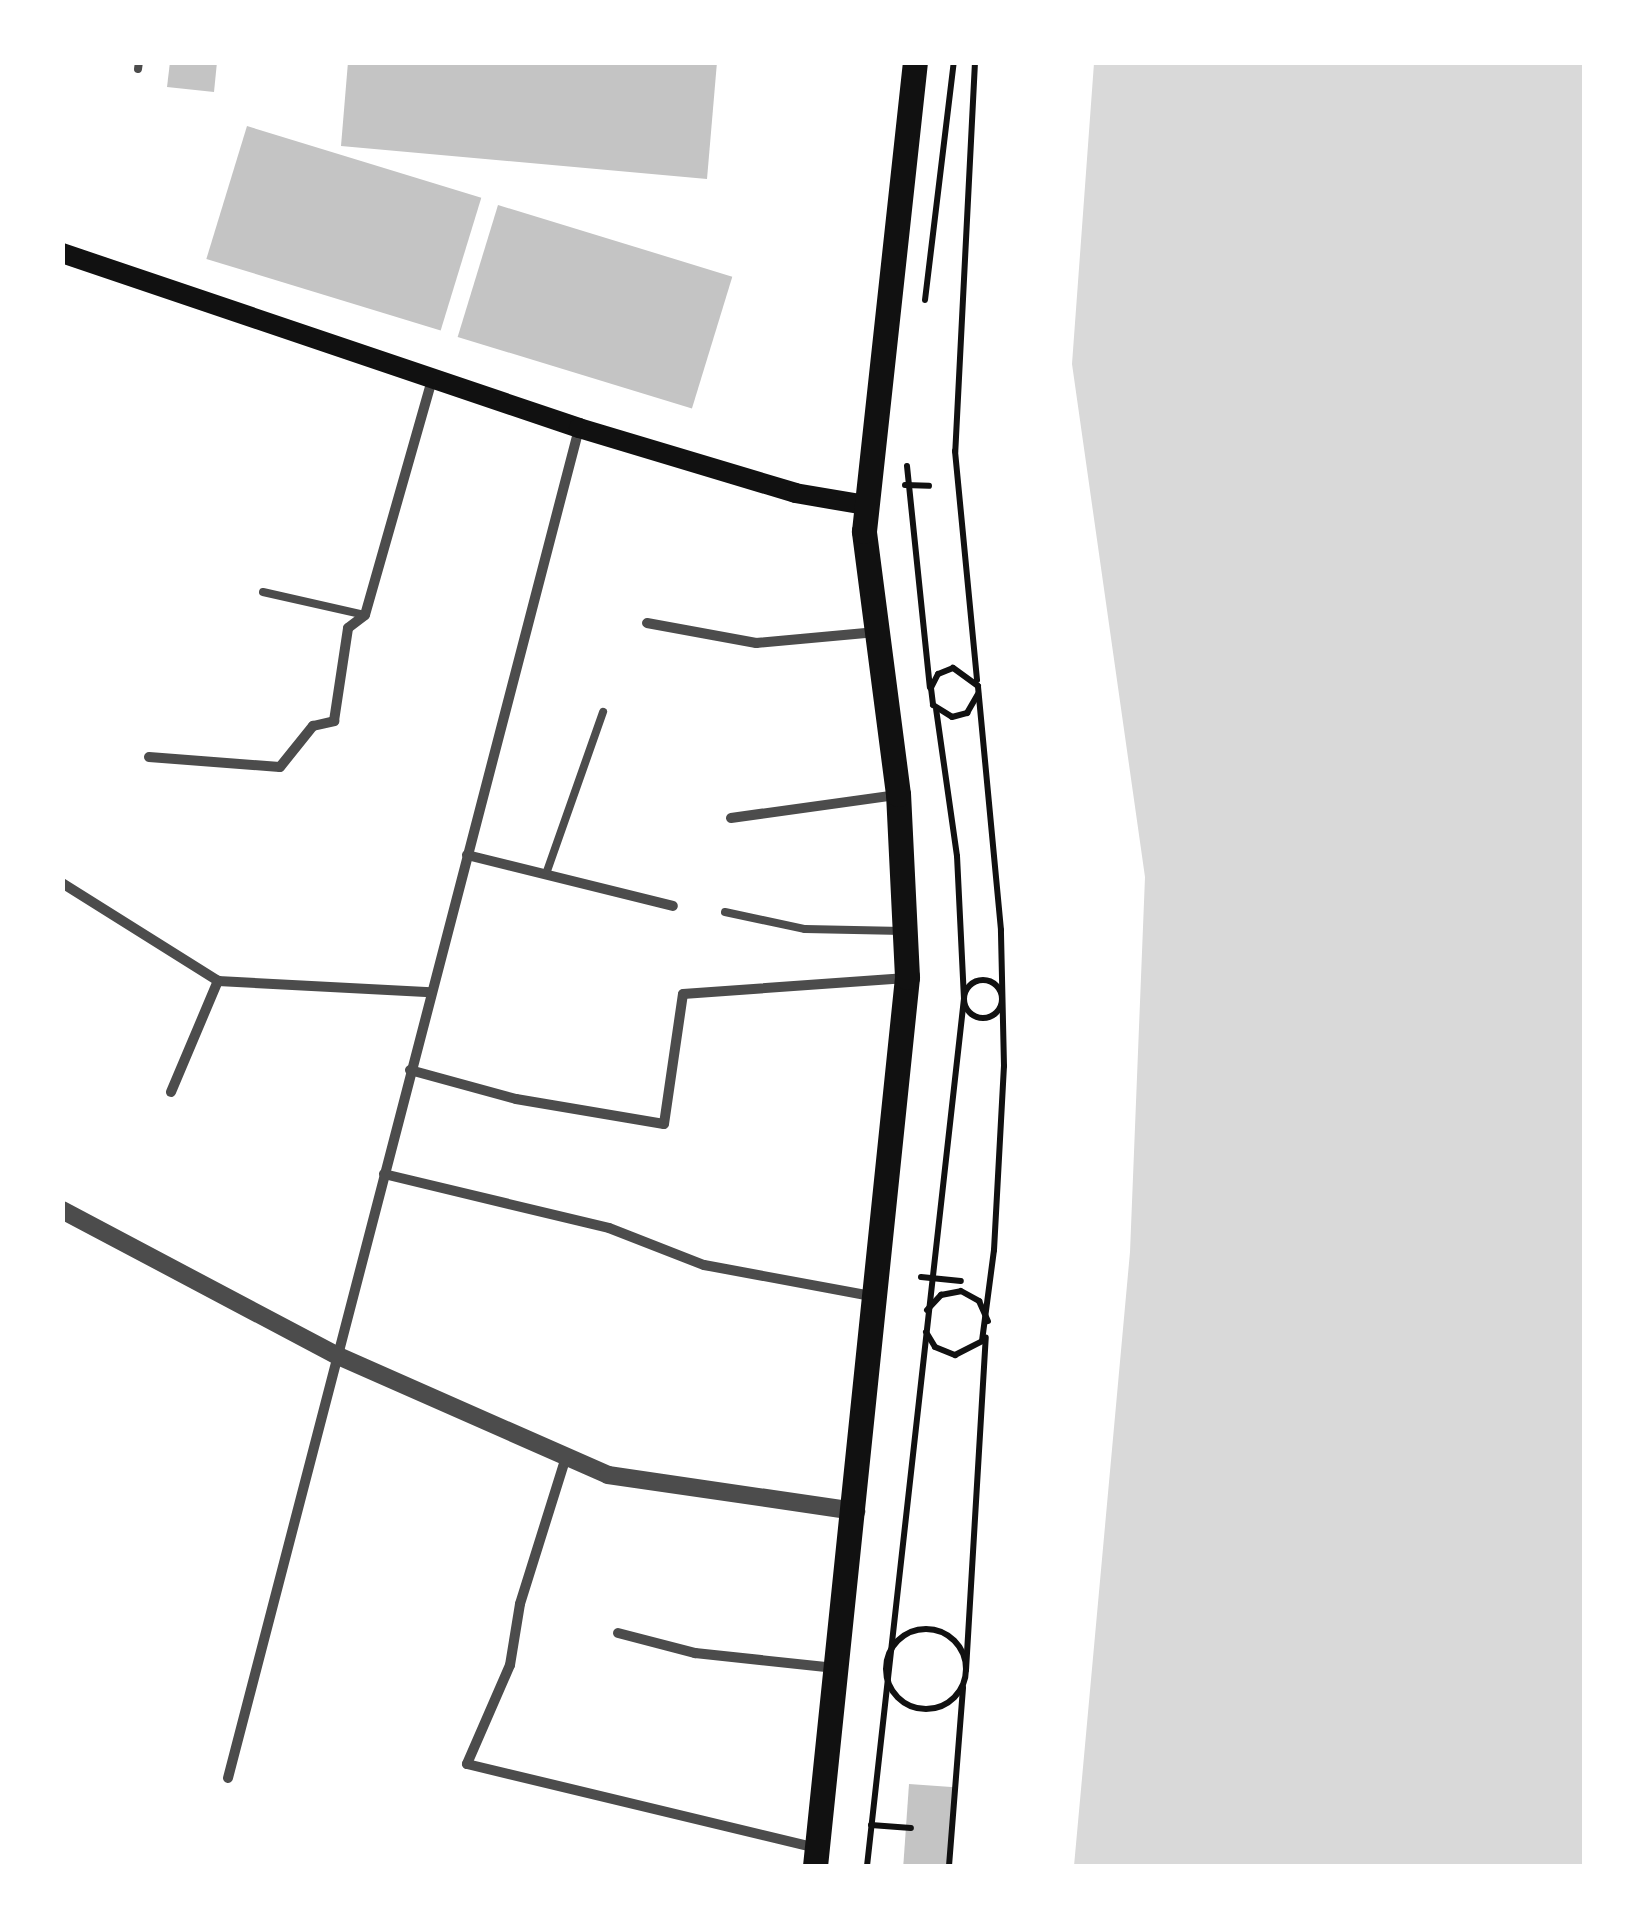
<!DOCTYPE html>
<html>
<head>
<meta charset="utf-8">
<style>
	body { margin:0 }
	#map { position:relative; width:1647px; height:1929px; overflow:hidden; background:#fff; font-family:Helvetica,sans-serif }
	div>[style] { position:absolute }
	.water>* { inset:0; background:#d9d9d9 }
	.building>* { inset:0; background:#c4c4c4; transform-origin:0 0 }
	.path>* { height:6px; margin:-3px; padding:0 3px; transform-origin:3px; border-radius:3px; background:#111 }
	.path>.ring { margin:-3px; padding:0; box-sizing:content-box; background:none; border:6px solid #111; border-radius:50% }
	.service>* { height:8px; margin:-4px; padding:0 4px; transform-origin:4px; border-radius:4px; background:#4c4c4c }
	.minor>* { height:10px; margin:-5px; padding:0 5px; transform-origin:5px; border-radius:5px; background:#4c4c4c }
	.tertiary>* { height:18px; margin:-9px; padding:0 9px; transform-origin:9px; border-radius:9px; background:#4c4c4c }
	.secondary>* { height:20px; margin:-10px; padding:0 10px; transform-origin:10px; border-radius:10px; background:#111 }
	.primary>* { height:25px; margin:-12.5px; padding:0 12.5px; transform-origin:12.5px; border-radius:12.5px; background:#111 }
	span { translate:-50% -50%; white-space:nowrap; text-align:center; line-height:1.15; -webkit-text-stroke:8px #fff; paint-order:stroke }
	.frame { position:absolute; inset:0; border:65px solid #fff; pointer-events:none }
</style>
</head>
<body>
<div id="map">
	<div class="water">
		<div style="clip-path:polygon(1094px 63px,1584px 63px,1584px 1866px,1074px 1866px,1130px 1252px,1145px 877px,1072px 364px)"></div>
	</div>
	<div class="building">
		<div style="clip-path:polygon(170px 62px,217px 62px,214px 92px,167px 87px)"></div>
		<div style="clip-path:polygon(348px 62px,717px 62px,707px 179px,341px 146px)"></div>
		<div style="left:247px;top:126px;width:245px;height:139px;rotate:17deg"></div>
		<div style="left:498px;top:205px;width:245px;height:138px;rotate:17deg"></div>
		<div style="left:909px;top:1784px;width:46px;height:82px;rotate:4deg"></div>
	</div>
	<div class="path">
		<div style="left:975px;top:62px;width:390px;rotate:92.9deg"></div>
		<div style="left:955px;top:451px;width:230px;rotate:84.5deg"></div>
		<div style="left:925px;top:300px;width:240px;rotate:-83.1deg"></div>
		<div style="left:907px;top:466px;width:222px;rotate:84.1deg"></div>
		<div style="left:905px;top:485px;width:24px;rotate:2deg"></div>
		<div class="ring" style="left:964px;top:980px;width:32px;height:32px"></div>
		<div style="left:921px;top:1277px;width:40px;rotate:5.7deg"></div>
		<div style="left:927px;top:1310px;width:21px;rotate:-47deg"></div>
		<div style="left:941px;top:1295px;width:20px;rotate:-11deg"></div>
		<div style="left:961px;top:1291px;width:21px;rotate:29deg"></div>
		<div style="left:979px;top:1301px;width:22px;rotate:66deg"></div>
		<div style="left:926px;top:1332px;width:17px;rotate:59deg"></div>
		<div style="left:935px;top:1347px;width:22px;rotate:22deg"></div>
		<div style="left:955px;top:1355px;width:30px;rotate:-27deg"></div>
		<div style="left:982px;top:1341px;width:92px;rotate:-82.5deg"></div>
		<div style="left:994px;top:1250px;width:184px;rotate:-86.9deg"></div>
		<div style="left:1004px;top:1066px;width:136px;rotate:-91.3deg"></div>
		<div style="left:1001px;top:930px;width:245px;rotate:-95.4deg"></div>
		<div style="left:978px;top:686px;width:31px;rotate:-144deg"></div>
		<div style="left:953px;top:668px;width:16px;rotate:158deg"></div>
		<div style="left:938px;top:674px;width:16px;rotate:117deg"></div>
		<div style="left:931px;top:688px;width:17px;rotate:83deg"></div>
		<div style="left:933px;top:705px;width:22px;rotate:32deg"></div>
		<div style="left:952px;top:717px;width:16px;rotate:-15deg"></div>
		<div style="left:967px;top:713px;width:22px;rotate:-60deg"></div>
		<div class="ring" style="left:886px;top:1629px;width:74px;height:74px"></div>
		<div style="left:966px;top:1670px;width:333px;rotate:-86.6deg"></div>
		<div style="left:871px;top:1825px;width:40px;rotate:4.3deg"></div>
		<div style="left:867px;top:1866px;width:872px;rotate:-83.62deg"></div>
		<div style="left:964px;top:999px;width:143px;rotate:-92.8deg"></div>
		<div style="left:957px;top:856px;width:148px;rotate:-98.1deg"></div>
		<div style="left:949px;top:1866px;width:179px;rotate:-85.5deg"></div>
	</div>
	<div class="service">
		<div style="left:138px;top:69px;width:7px;rotate:-82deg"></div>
		<div style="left:263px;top:592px;width:105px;rotate:12.7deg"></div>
		<div style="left:546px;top:874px;width:172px;rotate:-70.6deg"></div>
		<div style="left:725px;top:912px;width:82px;rotate:12deg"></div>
		<div style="left:805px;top:929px;width:98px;rotate:1.2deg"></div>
	</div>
	<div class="minor">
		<div style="left:647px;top:623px;width:111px;rotate:10.4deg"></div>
		<div style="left:756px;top:643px;width:121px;rotate:-5.2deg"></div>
		<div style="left:149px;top:757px;width:131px;rotate:4.4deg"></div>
		<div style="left:280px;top:767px;width:53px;rotate:-51.2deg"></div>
		<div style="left:313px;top:726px;width:22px;rotate:-13deg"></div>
		<div style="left:334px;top:721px;width:94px;rotate:-81.4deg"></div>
		<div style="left:348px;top:628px;width:21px;rotate:-37deg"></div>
		<div style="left:365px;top:615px;width:244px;rotate:-74.1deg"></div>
		<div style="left:731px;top:818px;width:168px;rotate:-7.9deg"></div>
		<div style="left:467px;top:855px;width:212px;rotate:13.9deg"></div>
		<div style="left:62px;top:883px;width:184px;rotate:32.1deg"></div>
		<div style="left:218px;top:981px;width:213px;rotate:3deg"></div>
		<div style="left:410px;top:1070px;width:110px;rotate:15.3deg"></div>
		<div style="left:516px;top:1099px;width:150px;rotate:9.6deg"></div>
		<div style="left:664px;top:1124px;width:131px;rotate:-81.7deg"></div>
		<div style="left:683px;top:994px;width:224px;rotate:-4.1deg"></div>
		<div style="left:171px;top:1092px;width:121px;rotate:-67.1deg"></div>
		<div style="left:384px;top:1174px;width:231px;rotate:13.5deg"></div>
		<div style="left:609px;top:1228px;width:102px;rotate:21.3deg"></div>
		<div style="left:704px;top:1265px;width:170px;rotate:10.5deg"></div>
		<div style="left:566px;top:1457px;width:154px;rotate:107.4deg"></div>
		<div style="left:520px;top:1604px;width:62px;rotate:99.3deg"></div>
		<div style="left:510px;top:1665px;width:108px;rotate:113.5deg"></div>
		<div style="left:467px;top:1764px;width:359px;rotate:13.5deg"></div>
		<div style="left:618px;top:1633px;width:80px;rotate:14.6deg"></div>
		<div style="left:695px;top:1653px;width:141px;rotate:6.1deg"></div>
		<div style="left:228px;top:1778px;width:1394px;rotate:-75.42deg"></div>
	</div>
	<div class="tertiary">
		<div style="left:62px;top:1210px;width:310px;rotate:27.9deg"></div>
		<div style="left:336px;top:1355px;width:297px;rotate:23.8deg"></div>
		<div style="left:608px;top:1475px;width:251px;rotate:8.3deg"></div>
	</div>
	<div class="secondary">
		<div style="left:62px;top:253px;width:546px;rotate:18.7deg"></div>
		<div style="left:579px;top:428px;width:226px;rotate:16.7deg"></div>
		<div style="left:795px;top:493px;width:71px;rotate:9.7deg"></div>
	</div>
	<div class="primary">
		<div style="left:815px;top:1866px;width:894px;rotate:-84.09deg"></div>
		<div style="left:907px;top:977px;width:183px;rotate:-92.8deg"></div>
		<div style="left:898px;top:794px;width:265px;rotate:-97.4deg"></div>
		<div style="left:864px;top:531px;width:472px;rotate:-83.8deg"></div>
	</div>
	<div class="frame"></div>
</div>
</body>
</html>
